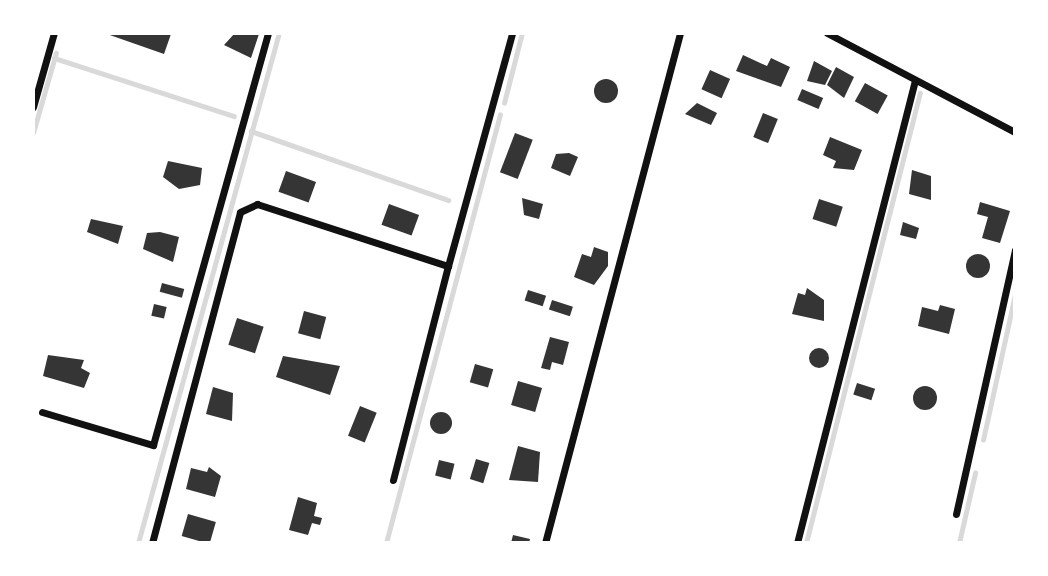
<!DOCTYPE html>
<html>
<head>
<meta charset="utf-8">
<style>
	body { margin:0 }
	#map { position:relative; width:1048px; height:576px; overflow:hidden; background:#fff; font-family:Overpass,sans-serif }
	div>[style] { position:absolute }
	.stream>* { height:4.5px; margin:-2.25px; padding:0 2.25px; transform-origin:2.25px; border-radius:2.25px; background:#d9d9d9 }
	.building>* { inset:0; background:#353535; transform-origin:0 0 }
	.round { border-radius:50% }
	.minor>* { height:7px; margin:-3.5px; padding:0 3.5px; transform-origin:3.5px; border-radius:3.5px; background:#111 }
	span { translate:-50% -50%; white-space:nowrap; text-align:center; line-height:1.15; -webkit-text-stroke:6px #fff; paint-order:stroke }
	.frame { position:absolute; inset:0; border:35px solid #fff; pointer-events:none }
</style>
</head>
<body>
<div id="map">
	<div class="stream">
		<div style="left:54px;top:58px;width:189px;rotate:17.9deg"></div>
		<div style="left:504px;top:103px;width:72px;rotate:-75.6deg"></div>
		<div style="left:251px;top:131px;width:209px;rotate:19.3deg"></div>
		<div style="left:33px;top:133px;width:83px;rotate:-74deg"></div>
		<div style="left:983px;top:440px;width:148px;rotate:-77.6deg"></div>
		<div style="left:138px;top:543px;width:529px;rotate:-74.55deg"></div>
		<div style="left:386px;top:543px;width:443px;rotate:-75.1deg"></div>
		<div style="left:806px;top:543px;width:464px;rotate:-75.8deg"></div>
		<div style="left:959px;top:543px;width:72px;rotate:-77.1deg"></div>
	</div>
	<div class="building">
		<div style="clip-path:polygon(104px 33px,168px 33px,171px 34px,164px 54px)"></div>
		<div style="clip-path:polygon(235px 33px,259px 34px,251px 58px,224px 45px)"></div>
		<div style="clip-path:polygon(743px 55px,767px 66px,771px 58px,790px 67px,781px 87px,736px 71px)"></div>
		<div style="clip-path:polygon(814px 61px,832px 71px,825px 85px,807px 81px)"></div>
		<div style="clip-path:polygon(836px 67px,854px 77px,844px 98px,827px 85px)"></div>
		<div style="left:710px;top:70px;width:22px;height:21px;rotate:24deg"></div>
		<div class="round" style="left:594px;top:79px;width:24px;height:24px"></div>
		<div style="left:865px;top:83px;width:26px;height:21px;rotate:29deg"></div>
		<div style="left:802px;top:89px;width:23px;height:12px;rotate:23deg"></div>
		<div style="clip-path:polygon(697px 103px,717px 113px,711px 125px,685px 114px)"></div>
		<div style="left:763px;top:113px;width:16px;height:26px;rotate:22deg"></div>
		<div style="left:515px;top:133px;width:19px;height:42px;rotate:21deg"></div>
		<div style="clip-path:polygon(830px 137px,862px 150px,854px 170px,833px 168px,836px 161px,823px 155px)"></div>
		<div style="clip-path:polygon(569px 153px,578px 157px,570px 176px,551px 168px,556px 154px)"></div>
		<div style="clip-path:polygon(168px 161px,202px 168px,200px 185px,179px 189px,163px 177px)"></div>
		<div style="clip-path:polygon(912px 170px,931px 176px,931px 200px,909px 194px)"></div>
		<div style="left:286px;top:171px;width:32px;height:22px;rotate:20deg"></div>
		<div style="clip-path:polygon(522px 198px,543px 204px,539px 219px,524px 215px)"></div>
		<div style="left:819px;top:199px;width:25px;height:21px;rotate:18deg"></div>
		<div style="clip-path:polygon(980px 202px,1010px 211px,1000px 243px,982px 238px,988px 217px,977px 214px)"></div>
		<div style="left:389px;top:204px;width:32px;height:22px;rotate:20deg"></div>
		<div style="clip-path:polygon(91px 219px,123px 226px,118px 244px,87px 232px)"></div>
		<div style="clip-path:polygon(903px 222px,919px 228px,916px 239px,900px 235px)"></div>
		<div style="clip-path:polygon(160px 232px,179px 237px,173px 262px,143px 249px,147px 233px)"></div>
		<div style="clip-path:polygon(594px 247px,608px 252px,608px 266px,594px 285px,574px 277px,582px 254px,591px 257px)"></div>
		<div class="round" style="left:966px;top:254px;width:24px;height:24px"></div>
		<div style="left:162px;top:283px;width:23px;height:9px;rotate:15deg"></div>
		<div style="clip-path:polygon(807px 288px,824px 300px,824px 321px,792px 314px,798px 293px,805px 295px)"></div>
		<div style="left:528px;top:290px;width:19px;height:11px;rotate:18deg"></div>
		<div style="left:552px;top:300px;width:22px;height:10px;rotate:18deg"></div>
		<div style="left:154px;top:304px;width:13px;height:12px;rotate:13deg"></div>
		<div style="clip-path:polygon(940px 305px,955px 309px,949px 334px,918px 326px,922px 307px,938px 311px)"></div>
		<div style="left:304px;top:311px;width:23px;height:23px;rotate:15deg"></div>
		<div style="left:237px;top:318px;width:28px;height:28px;rotate:18deg"></div>
		<div style="clip-path:polygon(550px 337px,569px 342px,563px 365px,552px 362px,550px 370px,541px 368px)"></div>
		<div class="round" style="left:809px;top:348px;width:20px;height:20px"></div>
		<div style="clip-path:polygon(48px 355px,84px 360px,81px 368px,90px 373px,84px 388px,43px 376px)"></div>
		<div style="clip-path:polygon(283px 356px,340px 366px,330px 395px,276px 377px)"></div>
		<div style="left:475px;top:364px;width:19px;height:19px;rotate:16deg"></div>
		<div style="left:518px;top:381px;width:25px;height:25px;rotate:16deg"></div>
		<div style="left:857px;top:383px;width:19px;height:12px;rotate:18deg"></div>
		<div class="round" style="left:913px;top:386px;width:24px;height:24px"></div>
		<div style="clip-path:polygon(213px 387px,233px 393px,232px 421px,206px 414px)"></div>
		<div style="left:360px;top:406px;width:18px;height:32px;rotate:22deg"></div>
		<div class="round" style="left:430px;top:412px;width:22px;height:22px"></div>
		<div style="clip-path:polygon(518px 446px,540px 452px,538px 482px,509px 480px)"></div>
		<div style="left:476px;top:459px;width:14px;height:21px;rotate:17deg"></div>
		<div style="left:439px;top:460px;width:16px;height:16px;rotate:14deg"></div>
		<div style="clip-path:polygon(209px 467px,221px 476px,215px 497px,186px 489px,191px 468px,207px 472px)"></div>
		<div style="clip-path:polygon(298px 497px,317px 503px,314px 516px,322px 518px,320px 525px,312px 523px,308px 535px,289px 530px)"></div>
		<div style="left:188px;top:514px;width:29px;height:23px;rotate:16deg"></div>
		<div style="clip-path:polygon(513px 535px,530px 539px,529px 543px,511px 543px)"></div>
	</div>
	<div class="minor">
		<div style="left:827px;top:33px;width:212px;rotate:27.8deg"></div>
		<div style="left:33px;top:107px;width:77px;rotate:-74.2deg"></div>
		<div style="left:42px;top:412px;width:116px;rotate:16.6deg"></div>
		<div style="left:153px;top:445px;width:428px;rotate:-74.4deg"></div>
		<div style="left:393px;top:480px;width:221px;rotate:-75.6deg"></div>
		<div style="left:956px;top:514px;width:271px;rotate:-77.4deg"></div>
		<div style="left:152px;top:543px;width:342px;rotate:-75.1deg"></div>
		<div style="left:240px;top:212px;width:19px;rotate:-25deg"></div>
		<div style="left:257px;top:204px;width:201px;rotate:18deg"></div>
		<div style="left:448px;top:266px;width:242px;rotate:-74.6deg"></div>
		<div style="left:545px;top:543px;width:528px;rotate:-75.17deg"></div>
		<div style="left:797px;top:543px;width:477px;rotate:-75.7deg"></div>
	</div>
	<div class="frame"></div>
</div>
</body>
</html>
